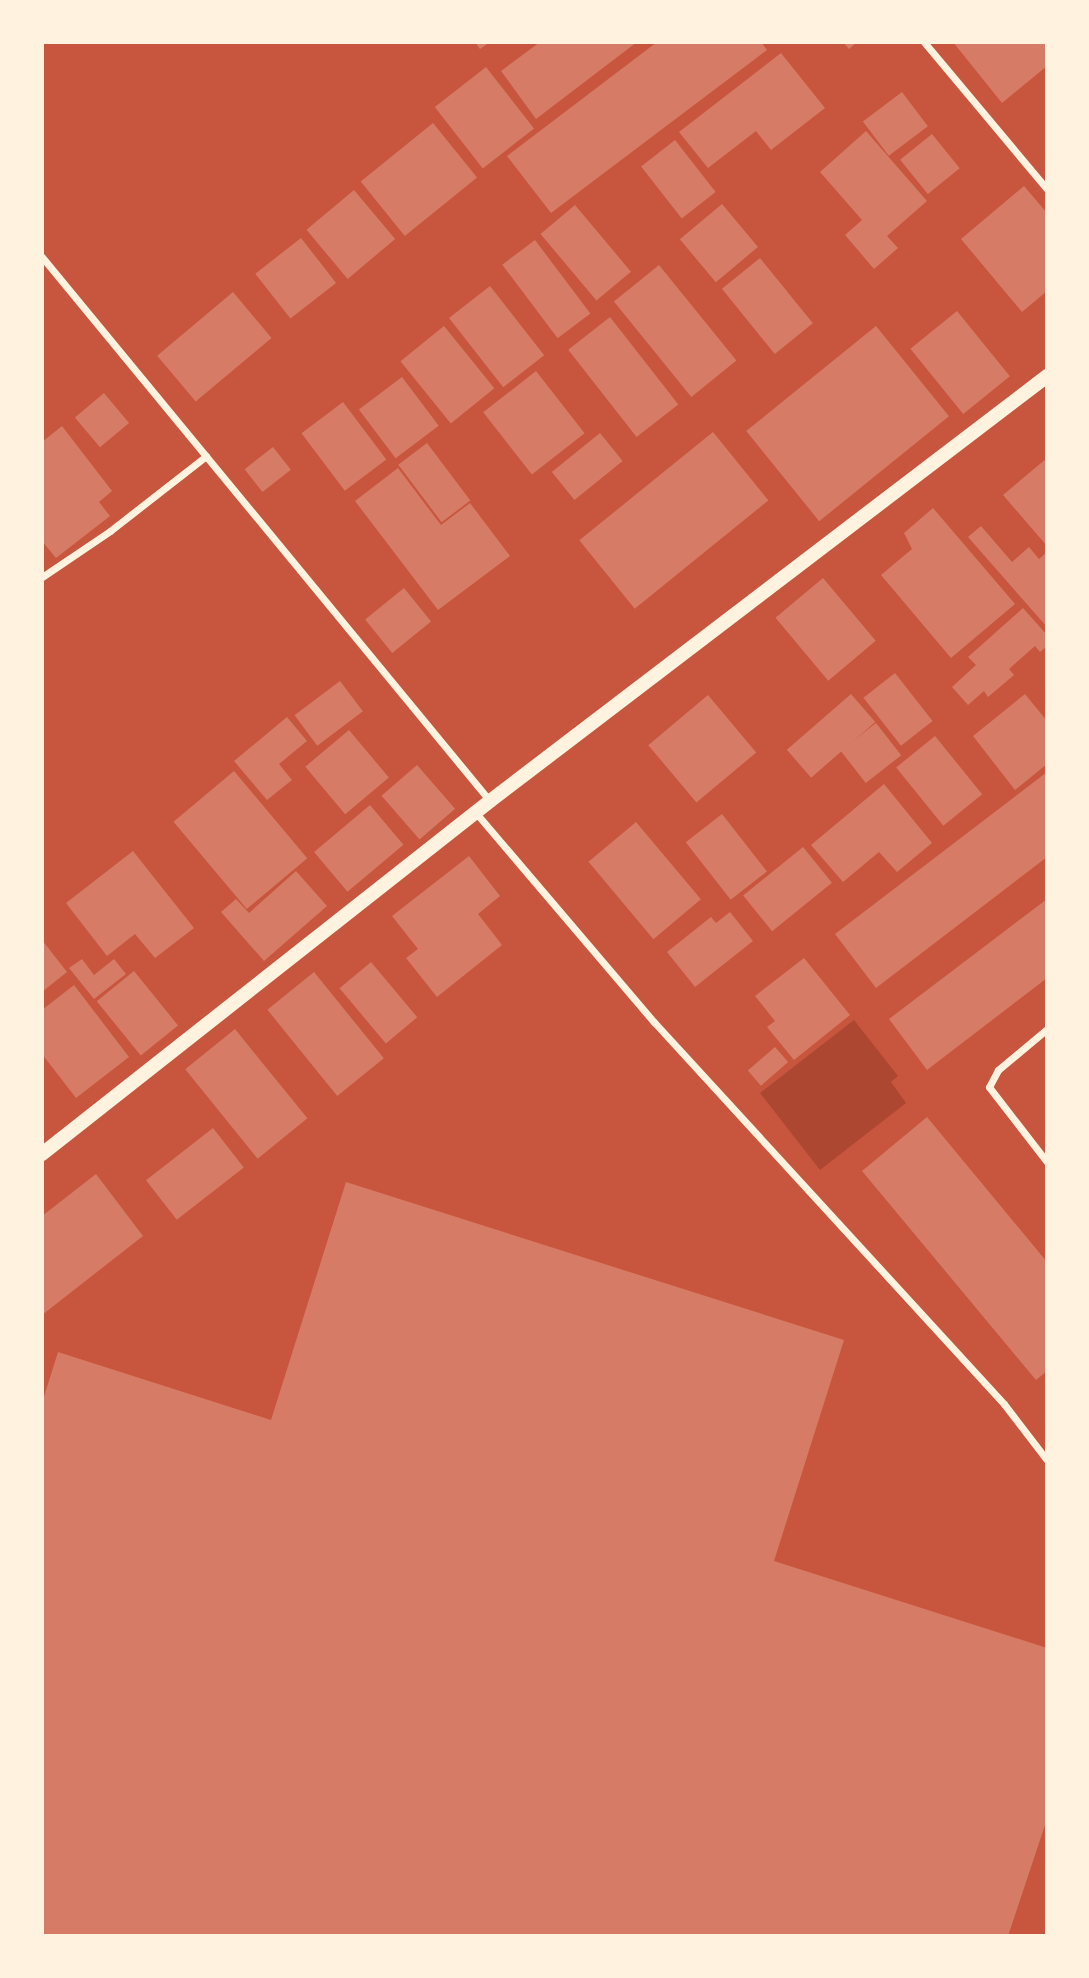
<!DOCTYPE html>
<html>
<head>
<meta charset="utf-8">
<style>
	body { margin:0 }
	#map { position:relative; width:1089px; height:1978px; overflow:hidden; background:#c8553d; font-family:Lato,sans-serif }
	div>[style] { position:absolute }
	.green>* { inset:0; background:#ae4732 }
	.building>* { inset:0; background:#d67c66; transform-origin:0 0 }
	.minor>* { height:7px; margin:-3.5px; padding:0 3.5px; transform-origin:3.5px; border-radius:3.5px; background:#fff3e0 }
	.secondary>* { height:14px; margin:-7px; padding:0 7px; transform-origin:7px; border-radius:7px; background:#fff3e0 }
	span { translate:-50% -50%; white-space:nowrap; text-align:center; line-height:1.15; -webkit-text-stroke:7px #fff3e0; paint-order:stroke }
	.frame { position:absolute; inset:0; border:44px solid #fff3e0; pointer-events:none }
</style>
</head>
<body>
<div id="map">
	<div class="green">
		<div style="clip-path:polygon(854px 1020px,898px 1076px,891px 1082px,906px 1103px,820px 1170px,760px 1093px)"></div>
	</div>
	<div class="building">
		<div style="clip-path:polygon(475px 42px,490px 42px,480px 49px)"></div>
		<div style="clip-path:polygon(540px 42px,637px 42px,536px 119px,501px 71px)"></div>
		<div style="clip-path:polygon(657px 42px,761px 42px,767px 50px,551px 213px,507px 156px)"></div>
		<div style="clip-path:polygon(843px 42px,857px 42px,849px 49px)"></div>
		<div style="clip-path:polygon(953px 42px,1047px 42px,1047px 66px,1002px 103px)"></div>
		<div style="clip-path:polygon(781px 53px,825px 108px,771px 150px,756px 131px,708px 168px,679px 132px)"></div>
		<div style="left:486px;top:67px;width:78px;height:65px;rotate:52deg"></div>
		<div style="left:902px;top:92px;width:43px;height:49px;rotate:53deg"></div>
		<div style="left:433px;top:123px;width:70px;height:93px;rotate:51deg"></div>
		<div style="clip-path:polygon(866px 131px,927px 201px,887px 236px,898px 248px,874px 269px,845px 235px,862px 220px,820px 172px)"></div>
		<div style="left:932px;top:134px;width:44px;height:41px;rotate:51deg"></div>
		<div style="left:675px;top:140px;width:66px;height:43px;rotate:52deg"></div>
		<div style="clip-path:polygon(1024px 186px,1047px 213px,1047px 291px,1022px 312px,961px 239px)"></div>
		<div style="left:354px;top:190px;width:64px;height:62px;rotate:50deg"></div>
		<div style="left:722px;top:204px;width:56px;height:55px;rotate:50deg"></div>
		<div style="left:575px;top:205px;width:87px;height:45px;rotate:50deg"></div>
		<div style="left:301px;top:238px;width:57px;height:58px;rotate:52deg"></div>
		<div style="left:535px;top:240px;width:92px;height:41px;rotate:53deg"></div>
		<div style="left:760px;top:258px;width:84px;height:49px;rotate:51deg"></div>
		<div style="left:659px;top:265px;width:123px;height:58px;rotate:51deg"></div>
		<div style="left:490px;top:286px;width:88px;height:52px;rotate:52deg"></div>
		<div style="left:233px;top:292px;width:60px;height:99px;rotate:50deg"></div>
		<div style="left:957px;top:311px;width:84px;height:60px;rotate:51deg"></div>
		<div style="left:610px;top:317px;width:111px;height:53px;rotate:52deg"></div>
		<div style="left:444px;top:326px;width:80px;height:56px;rotate:51deg"></div>
		<div style="left:876px;top:326px;width:116px;height:167px;rotate:51deg"></div>
		<div style="left:536px;top:371px;width:79px;height:67px;rotate:52deg"></div>
		<div style="left:402px;top:377px;width:61px;height:54px;rotate:53deg"></div>
		<div style="left:104px;top:393px;width:39px;height:38px;rotate:50deg"></div>
		<div style="left:343px;top:402px;width:72px;height:52px;rotate:53deg"></div>
		<div style="clip-path:polygon(62px 426px,112px 491px,99px 502px,110px 516px,56px 558px,42px 541px,42px 442px)"></div>
		<div style="left:713px;top:432px;width:88px;height:172px;rotate:51deg"></div>
		<div style="left:600px;top:433px;width:36px;height:62px;rotate:51deg"></div>
		<div style="left:427px;top:443px;width:72px;height:36px;rotate:53deg"></div>
		<div style="left:273px;top:447px;width:29px;height:36px;rotate:52deg"></div>
		<div style="clip-path:polygon(1047px 458px,1047px 546px,1003px 495px)"></div>
		<div style="clip-path:polygon(398px 468px,441px 525px,470px 503px,510px 556px,438px 610px,355px 501px)"></div>
		<div style="clip-path:polygon(933px 508px,1015px 604px,951px 658px,881px 575px,912px 549px,904px 533px)"></div>
		<div style="clip-path:polygon(981px 526px,1012px 562px,1029px 547px,1039px 559px,1047px 552px,1047px 627px,968px 537px)"></div>
		<div style="left:823px;top:578px;width:82px;height:62px;rotate:50deg"></div>
		<div style="left:404px;top:588px;width:43px;height:50px;rotate:51deg"></div>
		<div style="clip-path:polygon(1023px 608px,1047px 635px,1047px 646px,1040px 652px,1035px 646px,1009px 669px,1014px 675px,988px 697px,984px 691px,968px 705px,952px 687px,976px 665px,968px 657px)"></div>
		<div style="left:895px;top:673px;width:61px;height:40px;rotate:52deg"></div>
		<div style="left:340px;top:681px;width:38px;height:57px;rotate:53deg"></div>
		<div style="left:851px;top:694px;width:37px;height:85px;rotate:49deg"></div>
		<div style="clip-path:polygon(1025px 694px,1047px 721px,1047px 764px,1015px 790px,973px 736px)"></div>
		<div style="left:708px;top:695px;width:75px;height:78px;rotate:50deg"></div>
		<div style="clip-path:polygon(287px 717px,307px 741px,279px 764px,292px 780px,267px 800px,234px 761px)"></div>
		<div style="left:876px;top:723px;width:41px;height:45px;rotate:52deg"></div>
		<div style="left:349px;top:730px;width:62px;height:57px;rotate:50deg"></div>
		<div style="left:935px;top:736px;width:75px;height:50px;rotate:51deg"></div>
		<div style="left:417px;top:765px;width:58px;height:47px;rotate:49deg"></div>
		<div style="left:234px;top:771px;width:114px;height:79px;rotate:50deg"></div>
		<div style="clip-path:polygon(1047px 772px,1047px 857px,876px 988px,835px 934px)"></div>
		<div style="clip-path:polygon(884px 784px,932px 843px,897px 872px,879px 852px,843px 882px,811px 845px)"></div>
		<div style="left:370px;top:805px;width:52px;height:73px;rotate:50deg"></div>
		<div style="left:722px;top:814px;width:73px;height:46px;rotate:52deg"></div>
		<div style="left:636px;top:822px;width:101px;height:62px;rotate:50deg"></div>
		<div style="left:803px;top:847px;width:46px;height:77px;rotate:51deg"></div>
		<div style="clip-path:polygon(133px 851px,194px 928px,155px 958px,135px 934px,107px 956px,66px 903px)"></div>
		<div style="clip-path:polygon(469px 856px,500px 896px,478px 914px,502px 945px,437px 997px,406px 958px,418px 949px,392px 916px)"></div>
		<div style="clip-path:polygon(296px 871px,327px 906px,264px 961px,221px 912px,236px 899px,249px 913px)"></div>
		<div style="clip-path:polygon(1047px 899px,1047px 978px,927px 1070px,889px 1019px)"></div>
		<div style="clip-path:polygon(730px 912px,753px 941px,695px 987px,667px 952px,711px 917px,716px 923px)"></div>
		<div style="clip-path:polygon(42px 940px,67px 972px,42px 992px)"></div>
		<div style="clip-path:polygon(804px 958px,850px 1015px,794px 1060px,767px 1027px,775px 1021px,755px 996px)"></div>
		<div style="clip-path:polygon(82px 959px,94px 975px,114px 959px,126px 974px,94px 999px,69px 968px)"></div>
		<div style="left:371px;top:962px;width:72px;height:41px;rotate:50deg"></div>
		<div style="left:134px;top:971px;width:70px;height:48px;rotate:51deg"></div>
		<div style="left:314px;top:972px;width:111px;height:60px;rotate:51deg"></div>
		<div style="clip-path:polygon(74px 985px,129px 1057px,76px 1098px,42px 1054px,42px 1010px)"></div>
		<div style="left:235px;top:1029px;width:115px;height:64px;rotate:51deg"></div>
		<div style="left:775px;top:1047px;width:20px;height:36px;rotate:49deg"></div>
		<div style="clip-path:polygon(927px 1117px,1047px 1262px,1047px 1371px,1036px 1380px,862px 1171px)"></div>
		<div style="left:213px;top:1128px;width:50px;height:85px;rotate:52deg"></div>
		<div style="clip-path:polygon(96px 1174px,143px 1236px,42px 1315px,42px 1216px)"></div>
		<div style="clip-path:polygon(346px 1182px,844px 1340px,774px 1561px,1047px 1648px,1047px 1819px,1008px 1936px,42px 1936px,42px 1403px,58px 1352px,271px 1420px)"></div>
	</div>
	<div class="minor">
		<div style="left:924px;top:42px;width:192px;rotate:50.1deg"></div>
		<div style="left:42px;top:257px;width:705px;rotate:50.53deg"></div>
		<div style="left:42px;top:577px;width:82px;rotate:-34.1deg"></div>
		<div style="left:110px;top:531px;width:122px;rotate:-38deg"></div>
		<div style="left:476px;top:813px;width:275px;rotate:49.6deg"></div>
		<div style="left:654px;top:1022px;width:518px;rotate:47.5deg"></div>
		<div style="left:1004px;top:1404px;width:71px;rotate:52.5deg"></div>
		<div style="left:1047px;top:1029px;width:64px;rotate:140.1deg"></div>
		<div style="left:998px;top:1070px;width:19px;rotate:118deg"></div>
		<div style="left:989px;top:1087px;width:95px;rotate:52.3deg"></div>
	</div>
	<div class="secondary">
		<div style="left:42px;top:1154px;width:570px;rotate:-38.24deg"></div>
		<div style="left:490px;top:801px;width:701px;rotate:-37.34deg"></div>
	</div>
	<div class="frame"></div>
</div>
</body>
</html>
